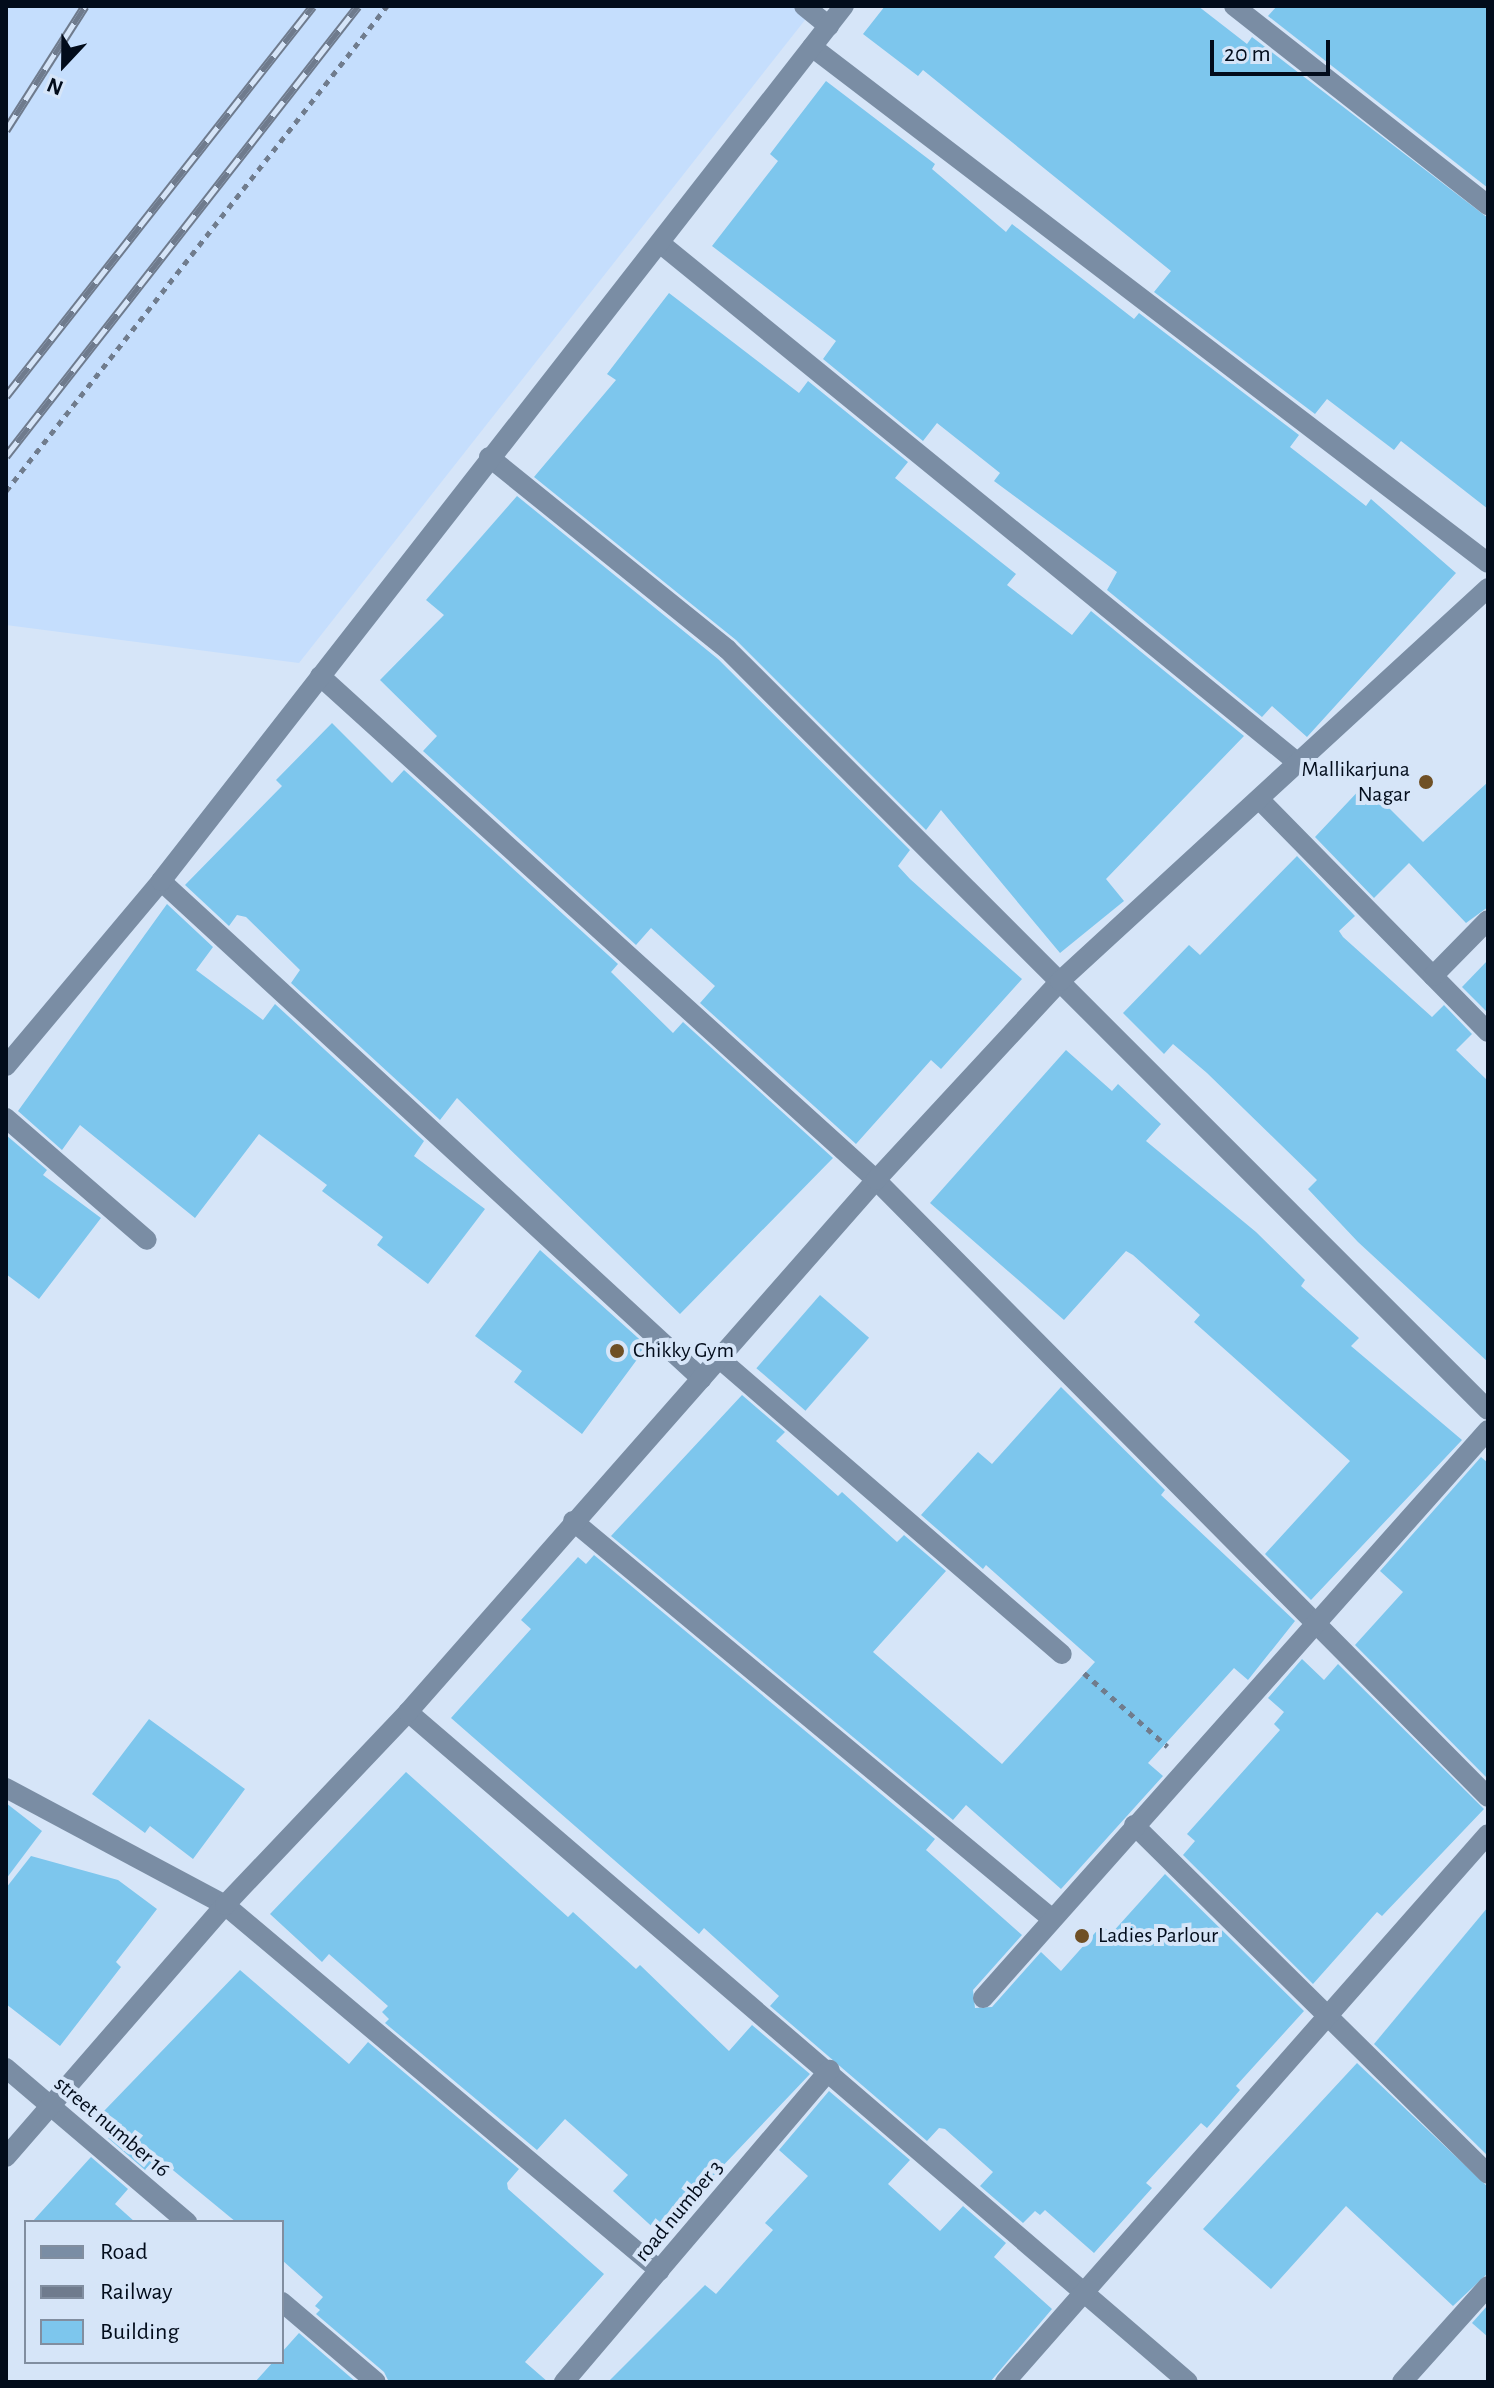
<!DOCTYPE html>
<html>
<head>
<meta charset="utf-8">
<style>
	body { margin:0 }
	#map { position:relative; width:1494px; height:2388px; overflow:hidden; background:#d6e5f8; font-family:"Alegreya Sans",sans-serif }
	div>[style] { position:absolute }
	.built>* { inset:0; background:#c5defd }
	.building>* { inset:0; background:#7dc6ed; transform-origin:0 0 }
	.path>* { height:5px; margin-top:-2.5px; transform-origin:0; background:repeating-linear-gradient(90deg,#707c8d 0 6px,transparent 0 12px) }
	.minor>* { height:20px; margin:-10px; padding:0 10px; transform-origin:10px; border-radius:10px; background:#7a8da4 }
	.rail>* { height:9px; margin-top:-4.5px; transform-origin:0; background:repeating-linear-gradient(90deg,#d6e5f8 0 18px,#6f7b8d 0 36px); box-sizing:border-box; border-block:2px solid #6f7b8d }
	.dots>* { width:22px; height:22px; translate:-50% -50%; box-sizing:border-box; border:4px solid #d6e5f8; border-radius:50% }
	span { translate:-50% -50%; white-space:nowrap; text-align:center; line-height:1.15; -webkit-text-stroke:8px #d6e5f8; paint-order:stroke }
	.poi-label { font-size:22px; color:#020c1b }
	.right { translate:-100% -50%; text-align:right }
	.left { translate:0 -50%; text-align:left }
	.street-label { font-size:22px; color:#020c1b }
	.frame { position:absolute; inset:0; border:8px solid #020c1b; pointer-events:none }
	.legend { position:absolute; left:24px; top:2220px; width:260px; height:144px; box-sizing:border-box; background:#d6e5f8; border:2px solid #818ea0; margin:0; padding:10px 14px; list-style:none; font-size:24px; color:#020c1b }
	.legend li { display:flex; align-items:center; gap:16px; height:40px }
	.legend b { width:40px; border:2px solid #818ea0 }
	.north { position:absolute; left:24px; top:24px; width:80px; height:80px; -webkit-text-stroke:6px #d6e5f8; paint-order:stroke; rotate:202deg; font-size:22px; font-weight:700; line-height:32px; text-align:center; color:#020c1b }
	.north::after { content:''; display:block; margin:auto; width:28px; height:36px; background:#020c1b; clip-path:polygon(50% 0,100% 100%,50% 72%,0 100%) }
	.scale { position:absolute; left:1210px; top:40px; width:120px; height:36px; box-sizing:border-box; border:4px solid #020c1b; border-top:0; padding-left:10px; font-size:24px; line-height:28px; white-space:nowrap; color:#020c1b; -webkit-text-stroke:6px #d6e5f8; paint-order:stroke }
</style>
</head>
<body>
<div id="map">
	<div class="built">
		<div style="clip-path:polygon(6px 6px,816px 6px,299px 663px,6px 625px)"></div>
	</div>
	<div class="building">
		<div style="clip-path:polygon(885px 6px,1198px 6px,1247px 44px,1252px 37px,1488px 218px,1488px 509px,1401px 441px,1394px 450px,1327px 399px,1315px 414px,1154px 292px,1171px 271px,923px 70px,918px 76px,863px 34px)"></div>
		<div style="clip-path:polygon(1277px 6px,1488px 6px,1488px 188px,1268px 16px)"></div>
		<div style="clip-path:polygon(826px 81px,935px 164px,932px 169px,1006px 232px,1012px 224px,1134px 319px,1139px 313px,1299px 435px,1290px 447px,1366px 506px,1371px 499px,1456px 573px,1307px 737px,1272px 706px,1262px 717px,1107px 590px,1117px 572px,994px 481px,1000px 473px,937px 423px,923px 441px,823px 359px,836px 341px,712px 246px,778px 161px,770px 154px)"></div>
		<div style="clip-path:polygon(669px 293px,799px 393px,808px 381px,908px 462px,895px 478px,1016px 574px,1007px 585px,1072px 635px,1091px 611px,1244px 736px,1106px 879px,1124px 901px,1060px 953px,941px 810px,926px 830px,736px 640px,534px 477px,616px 380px,607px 374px)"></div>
		<div style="clip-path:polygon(517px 496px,718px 659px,910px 850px,898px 866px,910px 879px,1022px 979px,941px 1069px,931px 1060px,856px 1144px,700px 1003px,715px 986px,651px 928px,636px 945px,423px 751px,437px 736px,380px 680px,444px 615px,426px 600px)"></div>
		<div style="clip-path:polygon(332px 723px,392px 783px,404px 770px,618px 964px,611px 972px,673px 1033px,683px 1022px,833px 1158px,680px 1314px,457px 1098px,440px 1120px,291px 983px,300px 970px,246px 917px,237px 915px,229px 926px,185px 885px,282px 786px,276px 780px)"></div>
		<div style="clip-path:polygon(1488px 782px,1488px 907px,1466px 923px,1409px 863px,1374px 898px,1315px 837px,1365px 784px,1423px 842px)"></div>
		<div style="clip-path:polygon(1297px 856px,1355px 916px,1339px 931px,1343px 937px,1432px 1017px,1444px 1005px,1472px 1034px,1456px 1050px,1488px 1081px,1488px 1362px,1358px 1242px,1308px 1189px,1317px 1180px,1207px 1073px,1173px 1044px,1164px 1054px,1123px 1013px,1189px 945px,1200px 955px)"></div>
		<div style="clip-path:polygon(167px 904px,213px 947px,196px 970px,263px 1020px,275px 1004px,424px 1141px,414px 1156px,485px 1209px,428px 1284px,377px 1245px,383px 1237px,322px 1191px,327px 1185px,259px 1134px,195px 1218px,80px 1125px,62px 1150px,18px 1111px)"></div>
		<div style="clip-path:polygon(1488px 960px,1488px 1013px,1462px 987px)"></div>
		<div style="clip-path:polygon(1066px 1050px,1112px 1091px,1118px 1084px,1161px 1124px,1146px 1141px,1256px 1232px,1305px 1280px,1301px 1286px,1359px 1338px,1351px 1346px,1462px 1440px,1311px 1600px,1265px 1554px,1350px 1461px,1194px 1322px,1200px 1315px,1133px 1255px,1126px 1251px,1064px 1320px,930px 1203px)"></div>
		<div style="clip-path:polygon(6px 1135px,47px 1170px,43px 1175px,101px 1218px,39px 1299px,6px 1274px)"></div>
		<div style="clip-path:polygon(540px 1250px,647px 1346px,582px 1434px,514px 1382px,522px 1371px,475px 1336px)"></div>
		<div style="left:820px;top:1295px;width:65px;height:97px;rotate:41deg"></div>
		<div style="clip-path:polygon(1061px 1387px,1165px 1490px,1161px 1495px,1295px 1621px,1248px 1680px,1234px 1668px,1148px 1763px,1163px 1776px,1061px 1889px,966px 1805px,953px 1820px,611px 1536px,742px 1395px,785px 1432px,776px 1441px,838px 1496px,842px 1492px,897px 1542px,904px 1535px,946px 1571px,873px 1652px,1002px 1764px,1095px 1662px,986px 1565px,983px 1569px,921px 1515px,978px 1452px,992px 1464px)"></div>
		<div style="clip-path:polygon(1481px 1457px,1488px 1463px,1488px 1779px,1355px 1645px,1403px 1592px,1380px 1571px)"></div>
		<div style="clip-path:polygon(594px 1555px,935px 1839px,926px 1850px,1022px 1935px,973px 1990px,975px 2008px,992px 2007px,1041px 1952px,1061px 1971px,1102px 1925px,1111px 1934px,1165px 1874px,1304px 2011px,1236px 2086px,1240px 2090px,1207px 2128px,1201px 2123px,1146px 2183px,1152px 2188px,1094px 2253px,1045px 2210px,1040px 2215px,1035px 2211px,1023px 2223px,980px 2186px,993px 2172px,945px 2129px,939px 2128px,927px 2141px,770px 2006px,779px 1996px,704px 1928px,699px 1934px,451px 1718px,531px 1629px,521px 1620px,578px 1557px,586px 1564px)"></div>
		<div style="clip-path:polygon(1302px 1659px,1324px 1680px,1338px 1664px,1484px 1809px,1382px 1916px,1377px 1912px,1313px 1984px,1183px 1855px,1195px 1841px,1187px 1834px,1280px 1730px,1274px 1724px,1284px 1712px,1268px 1698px)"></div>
		<div style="clip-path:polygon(149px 1719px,245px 1789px,193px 1859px,150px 1826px,145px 1833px,92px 1794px)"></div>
		<div style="clip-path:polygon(406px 1772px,568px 1917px,573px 1912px,636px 1969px,640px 1965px,729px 2051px,752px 2025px,810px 2074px,659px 2233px,613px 2191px,628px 2175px,565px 2119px,537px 2150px,385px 2023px,389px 2019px,382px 2012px,388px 2006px,329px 1954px,322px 1962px,270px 1914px)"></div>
		<div style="clip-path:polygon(6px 1803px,42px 1831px,6px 1879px)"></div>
		<div style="clip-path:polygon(31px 1856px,118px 1880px,157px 1909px,116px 1962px,121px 1967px,60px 2046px,6px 2004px,6px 1888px)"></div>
		<div style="clip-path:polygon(1488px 1907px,1488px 2156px,1374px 2044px)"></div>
		<div style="clip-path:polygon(240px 1970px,349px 2064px,368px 2042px,519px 2169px,507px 2183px,508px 2189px,604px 2274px,525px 2362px,548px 2382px,389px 2382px,384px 2372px,316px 2314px,320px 2310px,315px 2306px,323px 2297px,282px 2260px,282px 2222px,236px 2222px,157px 2157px,145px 2170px,108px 2138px,119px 2125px,104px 2111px)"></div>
		<div style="clip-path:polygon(1357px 2063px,1488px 2187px,1488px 2273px,1453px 2306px,1346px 2206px,1271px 2289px,1203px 2229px)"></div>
		<div style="clip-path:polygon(829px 2091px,910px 2160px,888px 2184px,940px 2231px,963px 2206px,1006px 2243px,994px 2257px,1052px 2309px,990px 2382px,608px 2382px,705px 2285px,716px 2294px,773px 2230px,765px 2223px,808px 2176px,779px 2150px)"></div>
		<div style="clip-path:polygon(91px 2157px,128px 2189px,115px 2204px,135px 2222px,32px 2222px)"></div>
		<div style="clip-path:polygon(1488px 2305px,1488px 2337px,1472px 2323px)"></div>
		<div style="clip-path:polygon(299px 2333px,356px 2382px,255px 2382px,273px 2362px,282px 2362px,282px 2352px)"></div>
	</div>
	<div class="path">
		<div style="left:6px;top:491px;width:617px;rotate:-51.85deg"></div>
		<div style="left:1084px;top:1673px;width:111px;rotate:41.3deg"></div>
	</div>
	<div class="minor">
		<div style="left:804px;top:6px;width:32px;rotate:39deg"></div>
		<div style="left:1234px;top:6px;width:323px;rotate:38.1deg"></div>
		<div style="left:812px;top:47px;width:850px;rotate:37.35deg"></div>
		<div style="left:661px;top:244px;width:822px;rotate:39.17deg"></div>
		<div style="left:489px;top:457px;width:306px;rotate:38.9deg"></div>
		<div style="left:727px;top:649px;width:1076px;rotate:45deg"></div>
		<div style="left:320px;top:676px;width:750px;rotate:42.19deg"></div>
		<div style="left:876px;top:1180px;width:869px;rotate:45.23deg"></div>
		<div style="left:1259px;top:799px;width:327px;rotate:45.5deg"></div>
		<div style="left:161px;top:881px;width:735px;rotate:42.63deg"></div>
		<div style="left:1433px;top:976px;width:78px;rotate:-45.5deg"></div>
		<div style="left:6px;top:1066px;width:241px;rotate:-50deg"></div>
		<div style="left:161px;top:881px;width:1110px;rotate:-52.03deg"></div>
		<div style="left:6px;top:1118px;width:186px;rotate:40.9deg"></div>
		<div style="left:721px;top:1360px;width:450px;rotate:40.8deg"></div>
		<div style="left:573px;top:1521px;width:621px;rotate:39.71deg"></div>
		<div style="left:408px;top:1712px;width:1028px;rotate:40.66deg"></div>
		<div style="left:6px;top:1788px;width:248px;rotate:28.1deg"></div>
		<div style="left:225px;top:1905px;width:568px;rotate:40.08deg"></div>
		<div style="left:1134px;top:1825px;width:497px;rotate:44.6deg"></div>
		<div style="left:983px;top:1998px;width:760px;rotate:-48.36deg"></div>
		<div style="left:6px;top:2068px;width:238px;rotate:40.4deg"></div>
		<div style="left:6px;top:2157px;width:334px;rotate:-49deg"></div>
		<div style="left:225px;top:1905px;width:266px;rotate:-46.5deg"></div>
		<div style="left:408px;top:1712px;width:709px;rotate:-48.66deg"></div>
		<div style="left:876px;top:1180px;width:271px;rotate:-47.2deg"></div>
		<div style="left:1060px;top:981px;width:581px;rotate:-42.56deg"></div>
		<div style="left:282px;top:2302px;width:123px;rotate:40.4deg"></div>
		<div style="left:564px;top:2382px;width:410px;rotate:-49.6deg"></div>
		<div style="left:1005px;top:2382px;width:730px;rotate:-48.61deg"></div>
		<div style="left:1402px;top:2382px;width:129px;rotate:-48.1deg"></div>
	</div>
	<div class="rail">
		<div style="left:6px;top:130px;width:147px;rotate:-57.5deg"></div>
		<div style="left:6px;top:396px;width:496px;rotate:-51.8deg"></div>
		<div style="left:6px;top:456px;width:571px;rotate:-51.97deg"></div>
	</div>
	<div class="dots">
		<div style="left:1426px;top:782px;background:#6f5025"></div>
		<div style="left:617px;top:1351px;background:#6f5025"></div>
		<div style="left:1082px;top:1936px;background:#6f5025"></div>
	</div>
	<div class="poi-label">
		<span class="right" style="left:1410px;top:782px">Mallikarjuna<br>Nagar</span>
		<span class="left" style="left:633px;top:1351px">Chikky Gym</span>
		<span class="left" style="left:1098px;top:1936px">Ladies Parlour</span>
	</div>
	<div class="street-label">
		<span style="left:112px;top:2127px;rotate:40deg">street number 16</span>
		<span style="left:679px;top:2211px;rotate:-50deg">road number 3</span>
	</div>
	<div class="frame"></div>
	<ul class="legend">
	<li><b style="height:10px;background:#7a8da4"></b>Road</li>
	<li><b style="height:10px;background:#6f7b8d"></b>Railway</li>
	<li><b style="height:22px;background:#7dc6ed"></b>Building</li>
	</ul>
	<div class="north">N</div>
	<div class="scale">20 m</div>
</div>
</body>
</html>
